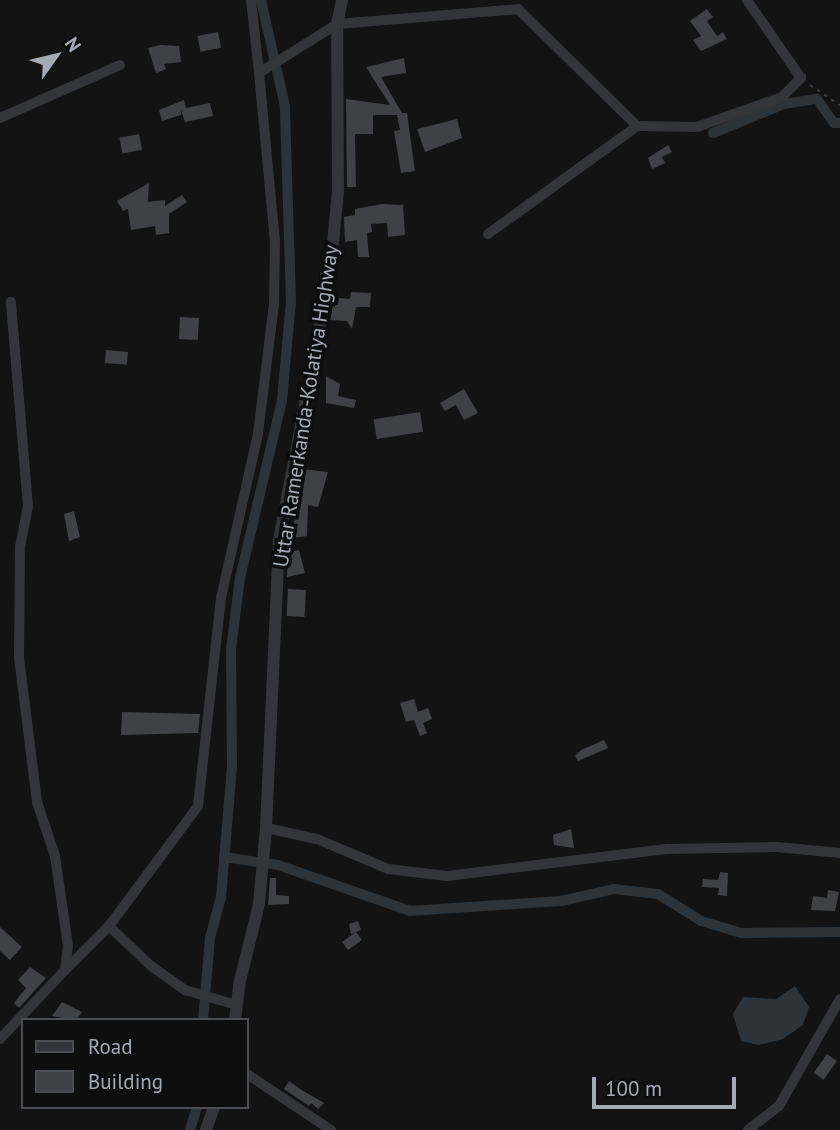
<!DOCTYPE html>
<html>
<head>
<meta charset="utf-8">
<style>
	body { margin:0 }
	#map { position:relative; width:840px; height:1130px; overflow:hidden; background:#131314; font-family:"PT Sans",sans-serif }
	div>[style] { position:absolute }
	.water>* { inset:0; background:#2c343a }
	.canal>* { height:10px; margin:-5px; padding:0 5px; transform-origin:5px; border-radius:5px; background:#2c343a }
	.building>* { inset:0; background:#3f4144; transform-origin:0 0 }
	.path>* { height:2px; margin-top:-1px; transform-origin:0; background:repeating-linear-gradient(90deg,#3a3c40 0 3.5px,transparent 0 8.5px) }
	.minor>* { height:10px; margin:-5px; padding:0 5px; transform-origin:5px; border-radius:5px; background:#343539 }
	.tertiary>* { height:12px; margin:-6px; padding:0 6px; transform-origin:6px; border-radius:6px; background:#343539 }
	span { translate:-50% -50%; white-space:nowrap; text-align:center; line-height:1.15; -webkit-text-stroke:7px #0e0e0f; paint-order:stroke }
	.street-label { font-size:21px; color:#a5abb4 }
	.legend { position:absolute; left:21px; top:1018px; width:228px; height:91px; box-sizing:border-box; background:#0e0e0f; border:2px solid #4a4d51; margin:0; padding:9px 12px; list-style:none; font-size:21px; color:#a5abb4 }
	.legend li { display:flex; align-items:center; gap:14px; height:35px }
	.legend b { width:35px; border:2px solid #4a4d51 }
	.north { position:absolute; left:21px; top:21px; width:70px; height:70px; -webkit-text-stroke:5px #0e0e0f; paint-order:stroke; rotate:56deg; font-size:19px; font-weight:700; line-height:28px; text-align:center; color:#a5abb4 }
	.north::after { content:''; display:block; margin:auto; width:24px; height:32px; background:#a5abb4; clip-path:polygon(50% 0,100% 100%,50% 72%,0 100%) }
	.scale { position:absolute; left:592px; top:1077px; width:144px; height:32px; box-sizing:border-box; border:4px solid #a5abb4; border-top:0; padding-left:9px; font-size:21px; line-height:24px; white-space:nowrap; color:#a5abb4; -webkit-text-stroke:5px #0e0e0f; paint-order:stroke }
</style>
</head>
<body>
<div id="map">
	<div class="water">
		<div style="clip-path:polygon(795px 986px,809px 1007px,803px 1025px,783px 1039px,759px 1045px,741px 1041px,733px 1014px,743px 997px,776px 999px)"></div>
	</div>
	<div class="canal">
		<div style="left:713px;top:133px;width:77px;rotate:-22.2deg"></div>
		<div style="left:784px;top:104px;width:33px;rotate:-9deg"></div>
		<div style="left:817px;top:99px;width:29px;rotate:55deg"></div>
		<div style="left:834px;top:123px;width:6px"></div>
		<div style="left:224px;top:857px;width:55px;rotate:8.4deg"></div>
		<div style="left:278px;top:865px;width:140px;rotate:19.2deg"></div>
		<div style="left:410px;top:911px;width:151px;rotate:-3.8deg"></div>
		<div style="left:561px;top:901px;width:54px;rotate:-12.8deg"></div>
		<div style="left:614px;top:889px;width:44px;rotate:6.5deg"></div>
		<div style="left:658px;top:894px;width:51px;rotate:32.1deg"></div>
		<div style="left:701px;top:921px;width:42px;rotate:16.7deg"></div>
		<div style="left:741px;top:933px;width:99px;rotate:-0.6deg"></div>
		<div style="left:203px;top:1020px;width:82px;rotate:-85.1deg"></div>
		<div style="left:210px;top:938px;width:42px;rotate:-75deg"></div>
		<div style="left:221px;top:897px;width:132px;rotate:-85.2deg"></div>
		<div style="left:232px;top:765px;width:115px;rotate:-90.5deg"></div>
		<div style="left:231px;top:650px;width:73px;rotate:-82.9deg"></div>
		<div style="left:240px;top:578px;width:183px;rotate:-76.7deg"></div>
		<div style="left:282px;top:400px;width:98px;rotate:-84.8deg"></div>
		<div style="left:291px;top:302px;width:196px;rotate:-91.8deg"></div>
		<div style="left:285px;top:106px;width:109px;rotate:-102.8deg"></div>
		<div style="left:190px;top:1130px;width:24px;rotate:-73deg"></div>
	</div>
	<div class="building">
		<div style="clip-path:polygon(707px 9px,713px 17px,707px 21px,717px 36px,723px 32px,727px 39px,701px 51px,693px 40px,701px 36px,690px 21px)"></div>
		<div style="left:218px;top:32px;width:16px;height:21px;rotate:79deg"></div>
		<div style="clip-path:polygon(160px 45px,179px 46px,181px 62px,164px 64px,166px 69px,156px 73px,148px 48px)"></div>
		<div style="clip-path:polygon(404px 58px,406px 73px,381px 77px,402px 113px,407px 113px,415px 171px,401px 173px,394px 131px,400px 130px,397px 115px,373px 115px,373px 134px,355px 134px,356px 187px,347px 187px,346px 99px,390px 105px,366px 67px)"></div>
		<div style="clip-path:polygon(184px 100px,186px 108px,210px 103px,213px 116px,185px 122px,181px 110px,181px 115px,162px 121px,159px 110px)"></div>
		<div style="clip-path:polygon(457px 119px,462px 138px,425px 152px,417px 129px)"></div>
		<div style="left:139px;top:134px;width:16px;height:20px;rotate:79deg"></div>
		<div style="clip-path:polygon(668px 145px,672px 152px,662px 157px,665px 163px,652px 169px,648px 158px)"></div>
		<div style="clip-path:polygon(149px 183px,148px 202px,165px 200px,165px 206px,182px 195px,187px 202px,169px 214px,169px 233px,156px 235px,155px 226px,131px 230px,128px 209px,123px 211px,117px 201px)"></div>
		<div style="clip-path:polygon(382px 204px,403px 205px,405px 235px,388px 237px,387px 223px,371px 224px,372px 232px,367px 233px,369px 257px,358px 257px,357px 240px,345px 242px,344px 217px,355px 215px,355px 209px)"></div>
		<div style="clip-path:polygon(351px 292px,371px 293px,370px 307px,356px 307px,352px 329px,347px 321px,330px 320px,333px 305px,338px 305px,339px 298px,350px 299px)"></div>
		<div style="left:180px;top:317px;width:19px;height:22px;rotate:3deg"></div>
		<div style="left:106px;top:350px;width:22px;height:13px;rotate:5deg"></div>
		<div style="clip-path:polygon(326px 376px,340px 384px,338px 396px,356px 400px,354px 408px,326px 403px)"></div>
		<div style="clip-path:polygon(464px 389px,478px 413px,464px 420px,456px 405px,445px 411px,440px 403px)"></div>
		<div style="left:420px;top:412px;width:20px;height:47px;rotate:81deg"></div>
		<div style="clip-path:polygon(302px 469px,328px 472px,318px 507px,308px 505px,307px 536px,292px 538px)"></div>
		<div style="clip-path:polygon(74px 511px,80px 537px,69px 541px,64px 514px)"></div>
		<div style="clip-path:polygon(299px 550px,305px 573px,287px 577px,288px 552px)"></div>
		<div style="left:288px;top:589px;width:18px;height:27px;rotate:3deg"></div>
		<div style="clip-path:polygon(414px 699px,418px 712px,428px 708px,432px 719px,423px 723px,427px 733px,420px 736px,414px 720px,406px 722px,400px 703px)"></div>
		<div style="clip-path:polygon(122px 712px,200px 714px,198px 733px,121px 735px)"></div>
		<div style="clip-path:polygon(604px 740px,608px 748px,578px 761px,575px 756px,581px 750px)"></div>
		<div style="clip-path:polygon(571px 829px,574px 848px,554px 845px,553px 835px)"></div>
		<div style="clip-path:polygon(720px 872px,728px 873px,727px 896px,718px 895px,719px 888px,702px 887px,703px 879px,718px 880px)"></div>
		<div style="clip-path:polygon(270px 878px,276px 878px,276px 895px,289px 896px,289px 904px,268px 905px)"></div>
		<div style="clip-path:polygon(828px 890px,839px 892px,835px 911px,811px 910px,813px 896px,827px 898px)"></div>
		<div style="clip-path:polygon(358px 921px,361px 930px,356px 932px,362px 940px,348px 950px,342px 942px,356px 932px,351px 934px,349px 924px)"></div>
		<div style="clip-path:polygon(0 927px,22px 947px,10px 960px,0 951px)"></div>
		<div style="clip-path:polygon(30px 967px,46px 978px,19px 1008px,14px 1003px,26px 988px,18px 980px)"></div>
		<div style="clip-path:polygon(62px 1002px,82px 1012px,76px 1020px,52px 1016px)"></div>
		<div style="left:827px;top:1054px;width:12px;height:23px;rotate:35deg"></div>
		<div style="clip-path:polygon(289px 1081px,300px 1089px,324px 1103px,318px 1109px,311px 1103px,309px 1106px,284px 1089px)"></div>
	</div>
	<div class="path">
		<div style="left:810px;top:85px;width:36px;rotate:34deg"></div>
	</div>
	<div class="minor">
		<div style="left:251px;top:0;width:73px;rotate:83.7deg"></div>
		<div style="left:0;top:118px;width:131px;rotate:-23.8deg"></div>
		<div style="left:488px;top:234px;width:184px;rotate:-35.9deg"></div>
		<div style="left:266px;top:828px;width:52px;rotate:12.2deg"></div>
		<div style="left:317px;top:839px;width:77px;rotate:22.9deg"></div>
		<div style="left:388px;top:869px;width:59px;rotate:6.8deg"></div>
		<div style="left:447px;top:876px;width:223px;rotate:-7deg"></div>
		<div style="left:668px;top:849px;width:109px;rotate:-1.1deg"></div>
		<div style="left:777px;top:847px;width:63px;rotate:5.4deg"></div>
		<div style="left:109px;top:926px;width:58px;rotate:43.6deg"></div>
		<div style="left:151px;top:966px;width:42px;rotate:35.2deg"></div>
		<div style="left:185px;top:990px;width:54px;rotate:16.1deg"></div>
		<div style="left:65px;top:970px;width:62px;rotate:-45deg"></div>
		<div style="left:109px;top:926px;width:149px;rotate:-53.4deg"></div>
		<div style="left:198px;top:806px;width:209px;rotate:-83.7deg"></div>
		<div style="left:221px;top:598px;width:168px;rotate:-77.3deg"></div>
		<div style="left:258px;top:434px;width:131px;rotate:-83deg"></div>
		<div style="left:274px;top:304px;width:62px;rotate:-89.1deg"></div>
		<div style="left:275px;top:242px;width:170px;rotate:-95.4deg"></div>
		<div style="left:259px;top:73px;width:92px;rotate:-32.1deg"></div>
		<div style="left:337px;top:24px;width:182px;rotate:-4.7deg"></div>
		<div style="left:518px;top:9px;width:167px;rotate:44.5deg"></div>
		<div style="left:637px;top:126px;width:60px;rotate:1deg"></div>
		<div style="left:697px;top:127px;width:90px;rotate:-19.4deg"></div>
		<div style="left:782px;top:97px;width:27px;rotate:-45deg"></div>
		<div style="left:801px;top:78px;width:95px;rotate:-124.7deg"></div>
		<div style="left:0;top:1039px;width:95px;rotate:-46.7deg"></div>
		<div style="left:65px;top:970px;width:24px;rotate:-83deg"></div>
		<div style="left:68px;top:946px;width:91px;rotate:-98.2deg"></div>
		<div style="left:55px;top:856px;width:57px;rotate:-108.4deg"></div>
		<div style="left:37px;top:802px;width:145px;rotate:-97.1deg"></div>
		<div style="left:19px;top:658px;width:111px;rotate:-89.5deg"></div>
		<div style="left:20px;top:547px;width:42px;rotate:-79deg"></div>
		<div style="left:28px;top:506px;width:205px;rotate:-94.8deg"></div>
		<div style="left:247px;top:1074px;width:101px;rotate:33.7deg"></div>
		<div style="left:748px;top:1130px;width:39px;rotate:-38deg"></div>
		<div style="left:779px;top:1106px;width:123px;rotate:-60.3deg"></div>
	</div>
	<div class="tertiary">
		<div style="left:235px;top:1020px;width:35px;rotate:-83deg"></div>
		<div style="left:239px;top:985px;width:83px;rotate:-76.1deg"></div>
		<div style="left:259px;top:904px;width:76px;rotate:-84.7deg"></div>
		<div style="left:266px;top:828px;width:288px;rotate:-87.4deg"></div>
		<div style="left:279px;top:540px;width:270px;rotate:-79.1deg"></div>
		<div style="left:330px;top:275px;width:84px;rotate:-84.6deg"></div>
		<div style="left:338px;top:191px;width:167px;rotate:-90.3deg"></div>
		<div style="left:337px;top:24px;width:25px;rotate:-78deg"></div>
		<div style="left:206px;top:1130px;width:24px;rotate:-71deg"></div>
	</div>
	<div class="street-label">
		<span style="left:306px;top:406px;rotate:-81deg">Uttar Ramerkanda-Kolatiya Highway</span>
	</div>
	<ul class="legend">
	<li><b style="height:9px;background:#343539"></b>Road</li>
	<li><b style="height:19px;background:#3f4144"></b>Building</li>
	</ul>
	<div class="north">N</div>
	<div class="scale">100 m</div>
</div>
</body>
</html>
